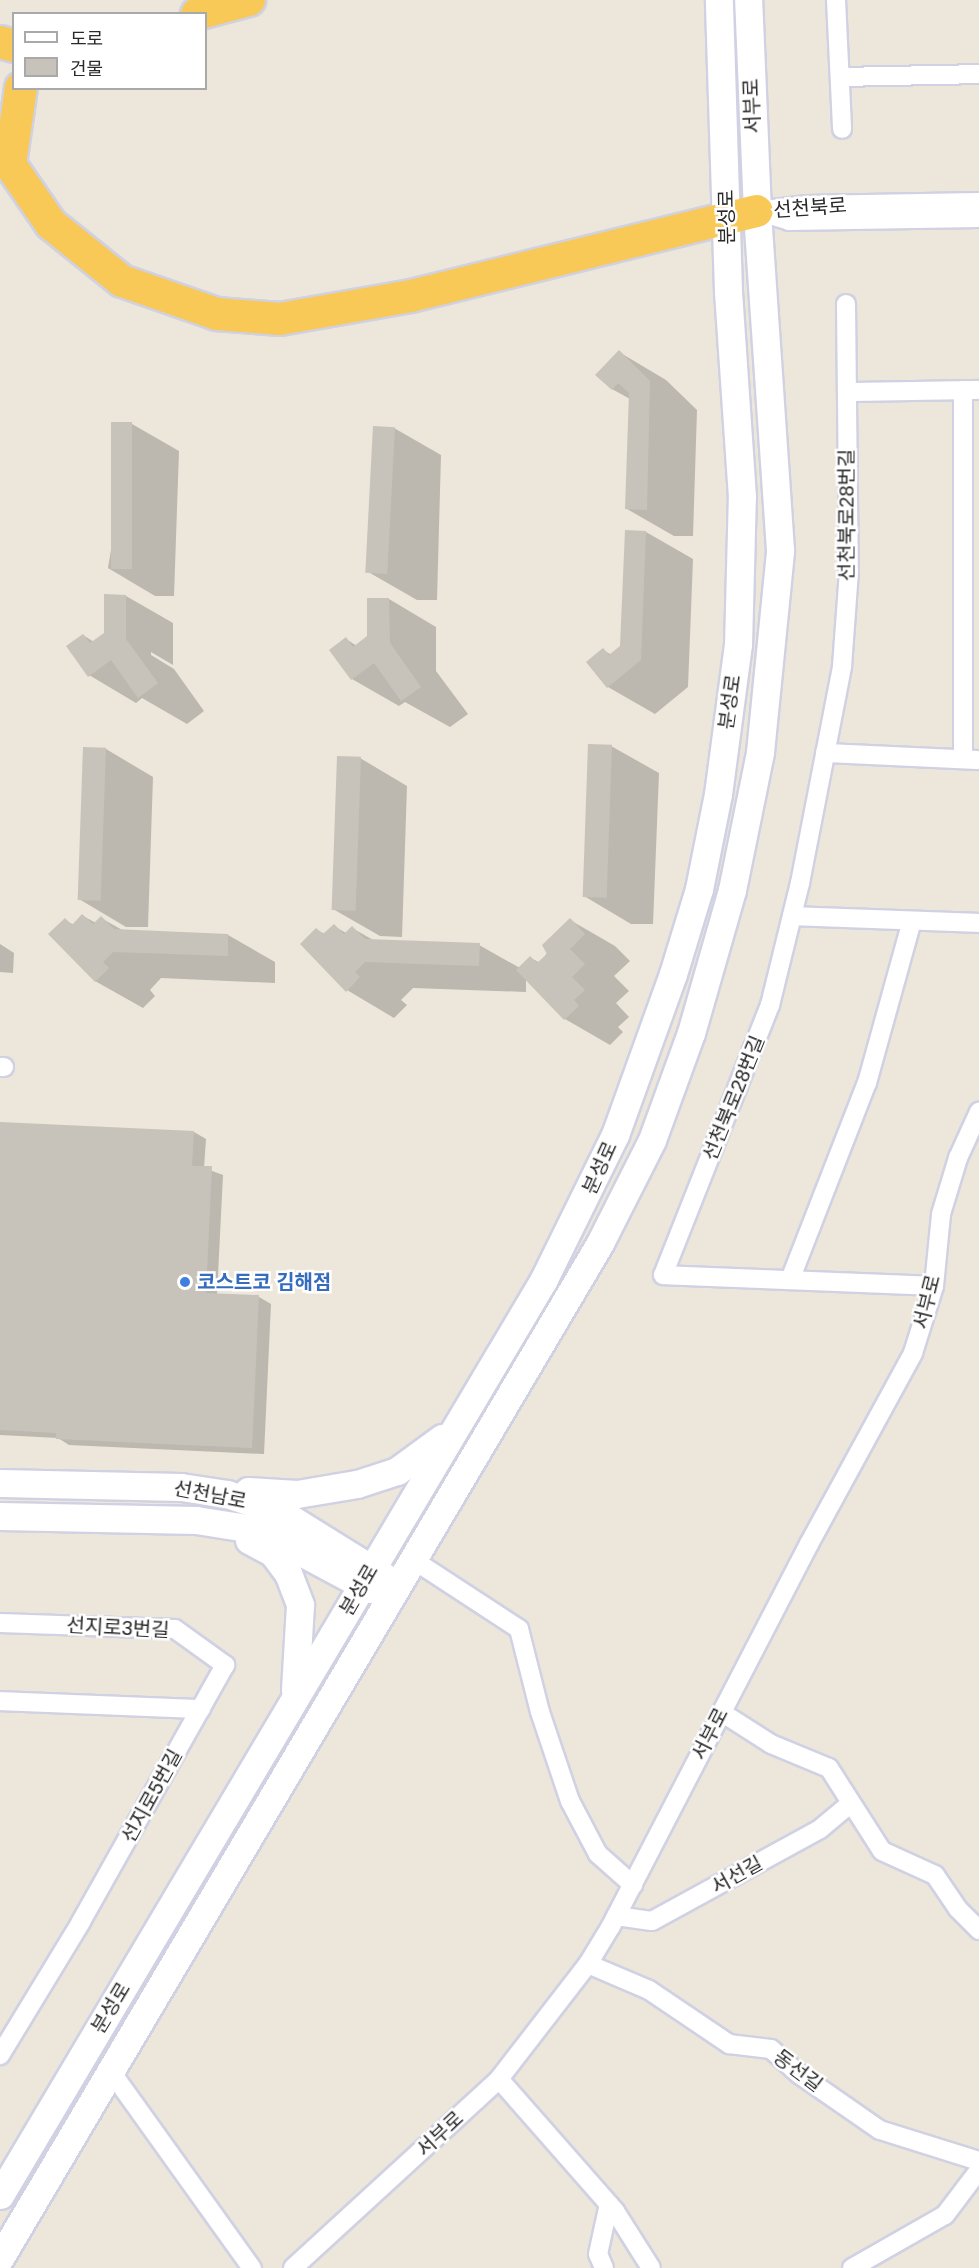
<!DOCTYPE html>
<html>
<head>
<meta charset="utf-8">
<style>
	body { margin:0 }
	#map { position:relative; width:979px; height:2268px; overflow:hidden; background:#ece6db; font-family:Helvetica,"Noto Sans KR",sans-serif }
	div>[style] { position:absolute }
	.shadow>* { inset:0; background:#0003 }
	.building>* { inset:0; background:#c7c3bb; transform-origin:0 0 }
	.roads { filter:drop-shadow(2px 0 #d0d1e2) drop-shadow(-2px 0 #d0d1e2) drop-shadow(0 2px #d0d1e2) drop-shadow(0 -2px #d0d1e2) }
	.minor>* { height:18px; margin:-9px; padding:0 9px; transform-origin:9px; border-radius:9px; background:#fff }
	.secondary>* { height:27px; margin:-13.5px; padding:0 13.5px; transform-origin:13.5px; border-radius:13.5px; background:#fff }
	.trunk>* { height:32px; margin:-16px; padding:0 16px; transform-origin:16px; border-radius:16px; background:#f8c956 }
	.dots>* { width:16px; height:16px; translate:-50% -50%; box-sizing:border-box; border:3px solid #fff; border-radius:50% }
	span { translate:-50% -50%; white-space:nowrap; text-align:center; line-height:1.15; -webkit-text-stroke:5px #fff; paint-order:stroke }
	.street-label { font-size:20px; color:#292929 }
	.shop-label { font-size:20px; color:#366cbe; font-weight:700 }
	.left { translate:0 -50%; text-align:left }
	.legend { position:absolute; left:12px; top:12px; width:195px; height:78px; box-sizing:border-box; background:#fff; border:2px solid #a9a9a9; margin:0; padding:8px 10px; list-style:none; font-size:18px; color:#292929 }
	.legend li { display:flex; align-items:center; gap:12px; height:30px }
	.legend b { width:30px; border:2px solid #a9a9a9 }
</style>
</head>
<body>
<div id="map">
	<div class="shadow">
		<div style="clip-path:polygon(619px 352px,666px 380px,697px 410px,693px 536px,674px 536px,627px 509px,630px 399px,612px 389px)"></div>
		<div style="clip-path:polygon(132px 424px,179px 451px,174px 596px,155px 596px,108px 568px)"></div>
		<div style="clip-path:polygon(394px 428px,441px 455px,437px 600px,417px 600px,370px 573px)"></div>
		<div style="clip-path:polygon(646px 532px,693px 559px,688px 687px,655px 714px,608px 687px,603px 650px,612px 655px,622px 647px)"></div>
		<div style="clip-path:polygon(126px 596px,173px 623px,173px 665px,151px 652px,151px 655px,174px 669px,204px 711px,187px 724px,142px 698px,136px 703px,89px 675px,83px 635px,94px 642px,106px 634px)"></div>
		<div style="clip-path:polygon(389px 599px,436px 627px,436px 671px,468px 714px,450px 727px,405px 702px,399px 706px,352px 679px,346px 639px,357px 646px,369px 637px,369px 600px)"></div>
		<div style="clip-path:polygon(611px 746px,659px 773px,653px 924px,631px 924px,584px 896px)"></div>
		<div style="clip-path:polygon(84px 748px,106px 749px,153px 777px,148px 927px,126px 927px,79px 899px)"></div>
		<div style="clip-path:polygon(360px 758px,407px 786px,402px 937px,380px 936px,333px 909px)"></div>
		<div style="clip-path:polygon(83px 916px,96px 923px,101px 918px,124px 931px,228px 935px,275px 962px,275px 983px,161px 978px,150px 990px,155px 996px,143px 1008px,95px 981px,65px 920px,74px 925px)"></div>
		<div style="clip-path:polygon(570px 920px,615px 946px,630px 961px,614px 976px,629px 991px,616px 1003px,629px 1017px,618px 1027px,623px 1032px,610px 1045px,565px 1019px,526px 979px,526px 992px,413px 988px,401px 1000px,407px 1005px,394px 1018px,347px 990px,317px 930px,325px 934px,334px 926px,346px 933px,352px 928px,375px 941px,479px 945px,520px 968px,531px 958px,540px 963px)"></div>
		<div style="clip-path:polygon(0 944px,14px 953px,13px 973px,0 972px)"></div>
		<div style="clip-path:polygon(0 1124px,194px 1132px,206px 1139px,204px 1168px,223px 1175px,217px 1295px,259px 1297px,271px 1304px,264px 1454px,69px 1445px,58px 1438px,0 1435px)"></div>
	</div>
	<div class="building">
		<div style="clip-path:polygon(619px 350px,650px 381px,647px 510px,625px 509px,629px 393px,618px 383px,612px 390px,595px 375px)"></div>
		<div style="left:111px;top:422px;width:21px;height:147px"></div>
		<div style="left:373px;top:426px;width:22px;height:147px;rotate:3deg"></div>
		<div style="clip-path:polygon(625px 530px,646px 531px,641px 660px,607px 688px,586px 662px,603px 648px,609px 655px,620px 646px)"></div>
		<div style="clip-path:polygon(104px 594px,126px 595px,126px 639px,158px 683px,138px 698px,111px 660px,88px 677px,66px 646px,83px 634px,90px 643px,104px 633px)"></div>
		<div style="clip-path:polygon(367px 598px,389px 598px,390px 643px,421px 687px,401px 701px,374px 663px,351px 680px,329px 650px,346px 637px,353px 647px,367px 636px)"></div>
		<div style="left:588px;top:744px;width:24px;height:153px;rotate:2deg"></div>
		<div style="left:83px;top:747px;width:23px;height:153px;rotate:2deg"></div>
		<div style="left:337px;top:756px;width:24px;height:154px;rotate:2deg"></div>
		<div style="clip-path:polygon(82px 914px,93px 924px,101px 916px,114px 929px,228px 934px,228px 956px,113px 952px,103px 962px,109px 968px,95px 982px,48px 934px,65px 918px,72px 925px)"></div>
		<div style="clip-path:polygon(570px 918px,585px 934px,570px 949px,585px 964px,572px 977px,585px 990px,574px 1000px,579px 1006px,564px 1020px,516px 970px,530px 956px,537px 963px,547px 954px,542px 945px)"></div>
		<div style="clip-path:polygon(334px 924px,344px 934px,352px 926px,365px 939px,480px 943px,479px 966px,365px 962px,355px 972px,360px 977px,346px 992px,300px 944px,316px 928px,323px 934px)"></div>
		<div style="clip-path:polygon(0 1122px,194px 1131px,192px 1166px,212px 1166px,206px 1293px,259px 1295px,252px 1448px,56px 1439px,56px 1433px,0 1430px)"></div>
	</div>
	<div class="roads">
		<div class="minor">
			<div style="left:836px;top:0;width:129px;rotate:87.3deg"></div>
			<div style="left:840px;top:77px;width:139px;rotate:-1.2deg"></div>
			<div style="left:764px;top:210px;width:44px;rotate:-6.5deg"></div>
			<div style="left:808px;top:205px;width:171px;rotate:-1deg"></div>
			<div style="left:757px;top:211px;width:34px;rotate:17deg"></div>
			<div style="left:789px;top:221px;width:190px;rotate:-0.9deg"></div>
			<div style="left:846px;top:304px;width:267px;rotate:89.4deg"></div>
			<div style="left:849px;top:571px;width:96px;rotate:94.2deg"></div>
			<div style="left:842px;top:667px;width:220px;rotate:101deg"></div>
			<div style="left:800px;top:883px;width:126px;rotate:103.8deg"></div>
			<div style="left:770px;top:1005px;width:290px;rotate:111.6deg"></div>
			<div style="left:663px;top:1275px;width:271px;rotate:2.3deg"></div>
			<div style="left:963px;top:390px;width:369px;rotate:90deg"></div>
			<div style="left:847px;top:392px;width:132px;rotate:-0.9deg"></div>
			<div style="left:825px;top:753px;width:154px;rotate:2.6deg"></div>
			<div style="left:792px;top:916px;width:187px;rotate:2.1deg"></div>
			<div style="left:0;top:1067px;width:4px"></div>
			<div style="left:790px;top:1280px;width:212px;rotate:-68.7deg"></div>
			<div style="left:867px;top:1083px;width:168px;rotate:-74.5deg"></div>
			<div style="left:412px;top:1559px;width:128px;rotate:33.2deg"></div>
			<div style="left:519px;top:1629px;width:86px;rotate:75.8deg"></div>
			<div style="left:540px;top:1712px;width:94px;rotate:71.4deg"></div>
			<div style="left:570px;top:1801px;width:60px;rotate:62.2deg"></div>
			<div style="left:598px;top:1854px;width:47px;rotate:41.5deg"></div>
			<div style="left:0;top:1623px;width:175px;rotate:2deg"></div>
			<div style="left:175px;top:1629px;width:62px;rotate:35.8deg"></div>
			<div style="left:225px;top:1665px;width:295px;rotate:119.3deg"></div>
			<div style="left:81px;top:1922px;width:156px;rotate:121.3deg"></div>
			<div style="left:0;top:1701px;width:201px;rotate:2.3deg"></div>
			<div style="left:721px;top:1712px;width:59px;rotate:32.6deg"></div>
			<div style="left:771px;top:1744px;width:63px;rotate:22.5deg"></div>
			<div style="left:829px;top:1768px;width:98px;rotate:57.4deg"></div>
			<div style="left:882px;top:1851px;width:58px;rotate:24.4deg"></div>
			<div style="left:935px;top:1875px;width:41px;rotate:55.9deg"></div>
			<div style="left:958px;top:1909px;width:30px;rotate:45deg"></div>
			<div style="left:616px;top:1916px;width:36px;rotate:8deg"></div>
			<div style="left:652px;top:1921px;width:192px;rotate:-28.7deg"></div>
			<div style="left:820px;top:1829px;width:38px;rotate:-40deg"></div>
			<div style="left:588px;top:1964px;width:66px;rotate:23.1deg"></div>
			<div style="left:649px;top:1990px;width:97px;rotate:34deg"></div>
			<div style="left:729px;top:2044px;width:42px;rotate:6.8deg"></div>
			<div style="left:771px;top:2049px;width:38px;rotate:42deg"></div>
			<div style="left:799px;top:2074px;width:98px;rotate:34.7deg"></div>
			<div style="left:880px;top:2130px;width:104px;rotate:17.4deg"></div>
			<div style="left:110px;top:2070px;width:244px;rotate:54.4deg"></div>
			<div style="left:499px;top:2079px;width:176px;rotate:48.7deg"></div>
			<div style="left:615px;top:2211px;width:67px;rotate:57.7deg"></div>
			<div style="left:293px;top:2268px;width:280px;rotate:-42.5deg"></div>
			<div style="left:499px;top:2079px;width:145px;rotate:-52.3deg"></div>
			<div style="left:588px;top:1964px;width:44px;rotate:-58.8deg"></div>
			<div style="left:611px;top:1926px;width:430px;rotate:-62.6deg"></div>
			<div style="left:809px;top:1544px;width:217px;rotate:-61.4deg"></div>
			<div style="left:913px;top:1353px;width:70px;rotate:-72.6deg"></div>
			<div style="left:934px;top:1286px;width:72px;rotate:-84.4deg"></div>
			<div style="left:941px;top:1214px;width:59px;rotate:-73.1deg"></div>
			<div style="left:958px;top:1158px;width:51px;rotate:-65.5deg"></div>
			<div style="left:604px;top:2268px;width:15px;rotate:-113deg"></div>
			<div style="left:598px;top:2254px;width:51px;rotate:-77.6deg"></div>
			<div style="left:852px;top:2268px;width:107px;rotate:-29.7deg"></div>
			<div style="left:945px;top:2215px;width:56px;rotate:-52.9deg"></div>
		</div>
		<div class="secondary">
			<div style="left:0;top:1483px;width:181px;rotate:1.3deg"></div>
			<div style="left:181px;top:1487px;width:47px;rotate:8.7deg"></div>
			<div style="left:227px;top:1494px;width:56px;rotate:18.8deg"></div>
			<div style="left:280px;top:1512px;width:125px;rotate:31.9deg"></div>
			<div style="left:248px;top:1491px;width:49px;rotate:3.5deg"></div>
			<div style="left:297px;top:1494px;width:61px;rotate:-9.5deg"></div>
			<div style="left:357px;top:1484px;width:42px;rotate:-18deg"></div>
			<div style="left:397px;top:1471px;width:56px;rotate:-36.3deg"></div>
			<div style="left:0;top:1516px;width:196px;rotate:1.2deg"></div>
			<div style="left:196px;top:1520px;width:65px;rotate:8.9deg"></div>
			<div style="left:260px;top:1530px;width:125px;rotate:28.2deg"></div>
			<div style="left:249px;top:1540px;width:26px;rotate:28deg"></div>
			<div style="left:272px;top:1552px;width:26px;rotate:53deg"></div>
			<div style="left:288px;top:1573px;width:34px;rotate:69deg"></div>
			<div style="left:300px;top:1605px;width:85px;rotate:93.4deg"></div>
			<div style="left:0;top:2195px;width:1065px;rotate:-59.29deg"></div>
			<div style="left:544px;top:1279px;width:161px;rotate:-63.8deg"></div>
			<div style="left:615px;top:1135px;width:171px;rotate:-70.2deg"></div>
			<div style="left:673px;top:974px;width:89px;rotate:-73deg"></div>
			<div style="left:699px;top:889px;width:97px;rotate:-78.7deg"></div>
			<div style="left:718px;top:794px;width:150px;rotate:-82.4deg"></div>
			<div style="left:738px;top:645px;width:148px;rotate:-88.5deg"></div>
			<div style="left:742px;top:497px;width:206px;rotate:-93.9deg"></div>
			<div style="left:728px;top:291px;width:291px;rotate:-91.8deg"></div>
			<div style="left:0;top:2258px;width:1179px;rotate:-59.41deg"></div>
			<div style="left:600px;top:1243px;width:115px;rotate:-63.2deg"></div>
			<div style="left:652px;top:1140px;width:114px;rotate:-70deg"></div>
			<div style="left:691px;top:1033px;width:149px;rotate:-74deg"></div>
			<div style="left:732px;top:890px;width:141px;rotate:-78.5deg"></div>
			<div style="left:760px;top:752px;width:203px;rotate:-84.3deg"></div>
			<div style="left:780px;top:550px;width:340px;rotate:-93.9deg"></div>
			<div style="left:757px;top:211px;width:211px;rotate:-92.4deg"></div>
		</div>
		<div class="trunk">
			<div style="left:197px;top:14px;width:54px;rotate:-15.1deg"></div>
			<div style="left:0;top:42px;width:15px;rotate:16deg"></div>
			<div style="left:0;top:150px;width:90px;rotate:55.4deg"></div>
			<div style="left:51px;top:224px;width:91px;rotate:38.8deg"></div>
			<div style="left:122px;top:281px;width:101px;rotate:19.2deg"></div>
			<div style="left:217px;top:314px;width:63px;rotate:4.5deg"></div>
			<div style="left:280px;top:319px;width:133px;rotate:-10deg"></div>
			<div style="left:411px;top:296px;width:356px;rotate:-13.8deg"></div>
			<div style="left:10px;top:164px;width:77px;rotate:-81.8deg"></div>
		</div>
	</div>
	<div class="dots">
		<div style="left:185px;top:1282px;background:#3f7fe0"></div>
	</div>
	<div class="street-label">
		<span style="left:752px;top:106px;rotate:-92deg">서부로</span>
		<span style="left:810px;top:208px;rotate:-4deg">선천북로</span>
		<span style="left:727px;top:217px;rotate:-91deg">분성로</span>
		<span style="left:847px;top:515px;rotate:-90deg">선천북로28번길</span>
		<span style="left:730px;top:702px;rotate:-82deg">분성로</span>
		<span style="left:734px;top:1098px;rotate:-68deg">선천북로28번길</span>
		<span style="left:600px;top:1168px;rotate:-66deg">분성로</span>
		<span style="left:927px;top:1302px;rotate:-76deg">서부로</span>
		<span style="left:210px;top:1495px;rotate:11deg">선천남로</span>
		<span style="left:359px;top:1590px;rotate:-60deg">분성로</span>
		<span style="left:118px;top:1628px;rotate:3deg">선지로3번길</span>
		<span style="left:710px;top:1734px;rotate:-63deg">서부로</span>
		<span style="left:152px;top:1796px;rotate:-61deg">선지로5번길</span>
		<span style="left:737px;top:1875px;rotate:-29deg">서선길</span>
		<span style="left:111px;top:2008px;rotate:-59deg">분성로</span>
		<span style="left:798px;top:2071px;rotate:37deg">동선길</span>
		<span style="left:440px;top:2134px;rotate:-43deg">서부로</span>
	</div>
	<div class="shop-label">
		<span class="left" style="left:197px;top:1282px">코스트코 김해점</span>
	</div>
	<ul class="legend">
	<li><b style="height:8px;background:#fff"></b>도로</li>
	<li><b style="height:16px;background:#c7c3bb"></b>건물</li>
	</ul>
</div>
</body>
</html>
